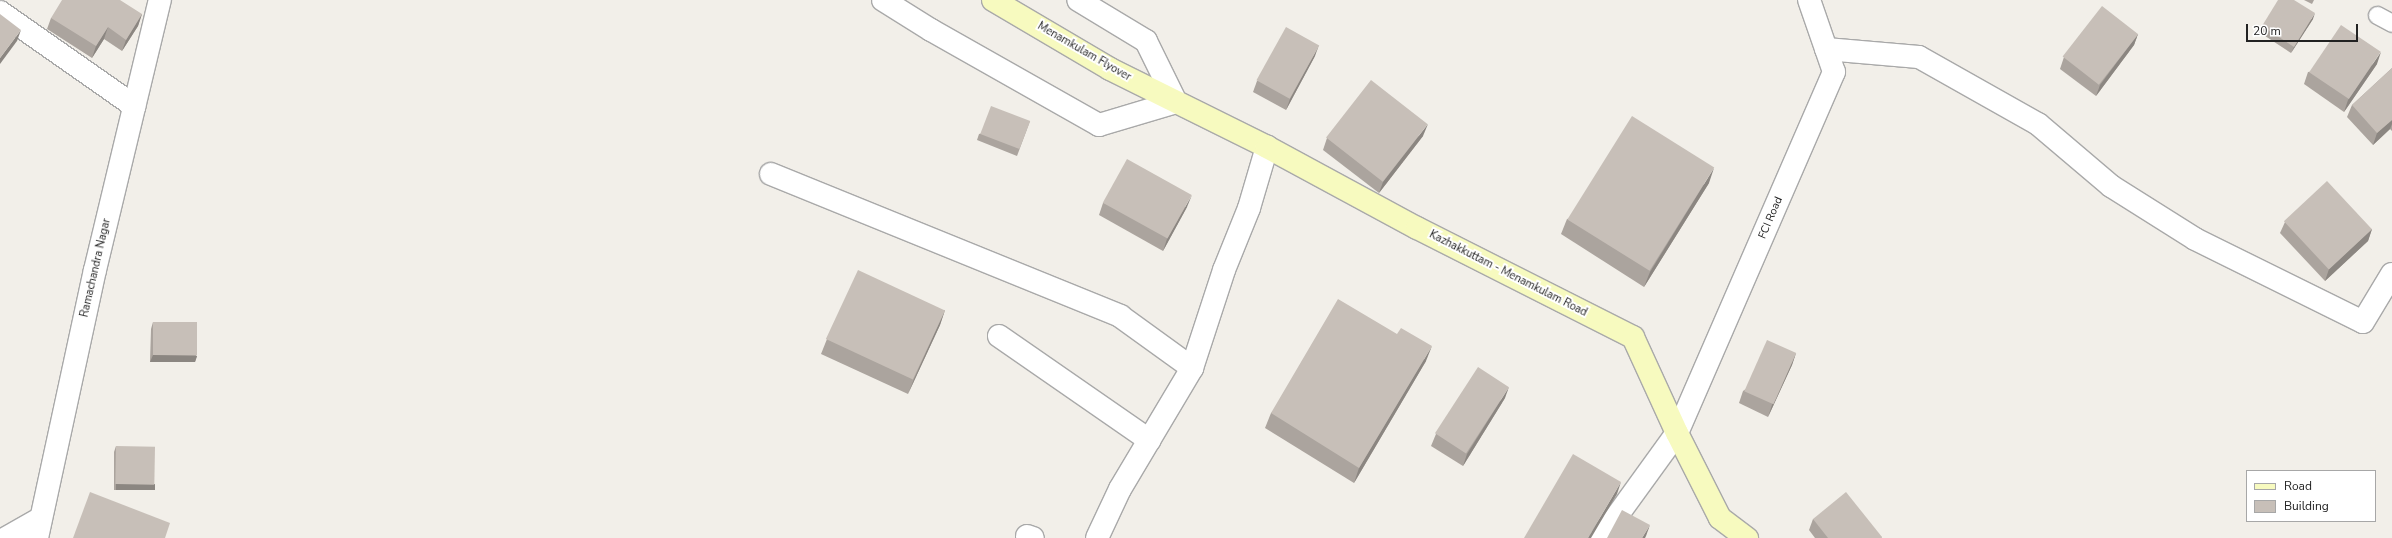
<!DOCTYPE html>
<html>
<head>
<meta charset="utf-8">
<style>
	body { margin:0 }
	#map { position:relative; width:2392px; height:538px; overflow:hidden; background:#f2efe9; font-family:"Nunito Sans",sans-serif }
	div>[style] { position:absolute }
	.roads { filter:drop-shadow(1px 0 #a9a9a9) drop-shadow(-1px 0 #a9a9a9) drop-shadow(0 1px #a9a9a9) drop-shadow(0 -1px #a9a9a9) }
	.service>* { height:17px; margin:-8.5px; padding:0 8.5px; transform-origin:8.5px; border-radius:8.5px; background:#fff }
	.minor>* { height:22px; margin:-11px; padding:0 11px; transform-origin:11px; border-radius:11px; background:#fff }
	.tertiary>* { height:22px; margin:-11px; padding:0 11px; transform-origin:11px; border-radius:11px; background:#fff }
	.secondary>* { height:22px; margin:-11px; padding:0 11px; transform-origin:11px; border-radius:11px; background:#f7fabf }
	.wall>* { inset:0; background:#aba49e }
	.shaded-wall>* { inset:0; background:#8b8681; transform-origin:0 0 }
	.building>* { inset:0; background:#c7bfb8; transform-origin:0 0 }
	span { translate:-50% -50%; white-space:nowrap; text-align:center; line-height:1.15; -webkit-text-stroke:4px #fff; paint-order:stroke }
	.street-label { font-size:11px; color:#222 }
	.legend { position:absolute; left:2246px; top:470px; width:130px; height:52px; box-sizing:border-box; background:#fff; border:1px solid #a7a7a7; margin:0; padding:5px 7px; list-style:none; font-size:12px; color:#222 }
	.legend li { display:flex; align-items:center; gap:8px; height:20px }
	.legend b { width:20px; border:1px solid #a7a7a7 }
	.scale { position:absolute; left:2246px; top:24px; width:112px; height:18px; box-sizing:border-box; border:2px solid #222; border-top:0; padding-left:5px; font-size:12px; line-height:14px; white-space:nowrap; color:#222; -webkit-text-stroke:3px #fff; paint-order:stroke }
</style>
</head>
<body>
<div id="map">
	<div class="roads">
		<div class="service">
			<div style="left:2377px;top:15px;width:17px;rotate:28deg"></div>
		</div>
		<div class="minor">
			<div style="left:883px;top:0;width:57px;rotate:32deg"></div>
			<div style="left:931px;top:30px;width:193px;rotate:29.5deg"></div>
			<div style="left:1099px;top:125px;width:80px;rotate:-16.6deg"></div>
			<div style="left:1176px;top:102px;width:68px;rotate:-116.2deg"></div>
			<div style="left:1146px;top:41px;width:79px;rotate:-148.9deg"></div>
			<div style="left:0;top:12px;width:164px;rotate:35deg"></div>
			<div style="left:1826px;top:49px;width:93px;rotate:4.9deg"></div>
			<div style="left:1919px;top:57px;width:137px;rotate:29.4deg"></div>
			<div style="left:2038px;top:124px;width:96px;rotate:40.3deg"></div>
			<div style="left:2111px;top:186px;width:99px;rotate:32.2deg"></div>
			<div style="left:2195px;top:239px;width:187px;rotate:26.3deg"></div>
			<div style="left:2363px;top:322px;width:56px;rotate:-58.9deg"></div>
			<div style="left:771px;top:174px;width:377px;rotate:22.1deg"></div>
			<div style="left:1120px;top:316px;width:89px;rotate:35.8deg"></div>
			<div style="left:999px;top:336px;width:183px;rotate:34.7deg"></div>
			<div style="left:1027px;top:536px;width:6px;rotate:18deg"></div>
			<div style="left:6px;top:538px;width:40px;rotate:-29.7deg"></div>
			<div style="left:37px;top:538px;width:274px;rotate:-77.8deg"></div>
			<div style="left:95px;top:270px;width:278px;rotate:-76.5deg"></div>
			<div style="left:1097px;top:538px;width:54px;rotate:-64.9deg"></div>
			<div style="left:1120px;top:489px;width:141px;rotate:-59.2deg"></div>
			<div style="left:1192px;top:368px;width:103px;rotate:-71.9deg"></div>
			<div style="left:1224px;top:270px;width:67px;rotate:-68deg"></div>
			<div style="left:1249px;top:208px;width:64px;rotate:-73.6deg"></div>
		</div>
		<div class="tertiary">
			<div style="left:1601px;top:538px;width:130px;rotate:-54.1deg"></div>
			<div style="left:1677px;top:433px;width:394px;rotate:-66.5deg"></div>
			<div style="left:1834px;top:72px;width:76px;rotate:-109.1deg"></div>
		</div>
		<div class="secondary">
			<div style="left:993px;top:0;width:136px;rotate:30.5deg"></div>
			<div style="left:1110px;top:69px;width:175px;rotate:26.4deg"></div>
			<div style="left:1267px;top:147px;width:170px;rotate:28.4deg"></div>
			<div style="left:1417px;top:228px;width:242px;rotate:26.8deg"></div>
			<div style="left:1633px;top:337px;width:106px;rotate:65.4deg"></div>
			<div style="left:1677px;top:433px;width:95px;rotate:63.2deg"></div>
			<div style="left:1720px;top:518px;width:34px;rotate:37deg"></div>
		</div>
	</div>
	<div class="wall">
		<div style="clip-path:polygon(2304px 0,2314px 0,2312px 4px)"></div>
		<div style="clip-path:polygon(142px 14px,138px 26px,122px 51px,104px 39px,92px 58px,47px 29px,51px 18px)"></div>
		<div style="clip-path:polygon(2313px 19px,2291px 53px,2259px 32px,2262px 26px)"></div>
		<div style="clip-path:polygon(2138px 34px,2134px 45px,2096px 96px,2060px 69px,2064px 57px)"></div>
		<div style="clip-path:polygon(1315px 56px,1286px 110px,1253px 92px,1257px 81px)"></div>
		<div style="clip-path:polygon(2377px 64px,2344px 112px,2304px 84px,2308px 72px)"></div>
		<div style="clip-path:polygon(2392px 68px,2392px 131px,2390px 129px,2373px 145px,2347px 117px,2352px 105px)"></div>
		<div style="clip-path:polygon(1030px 121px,1017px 156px,977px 140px,979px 134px)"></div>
		<div style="clip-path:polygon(1423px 136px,1379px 193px,1323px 150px,1327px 138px)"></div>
		<div style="clip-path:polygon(1709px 183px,1644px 287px,1561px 234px,1567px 219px)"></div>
		<div style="clip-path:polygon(1103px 203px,1187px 207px,1163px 251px,1099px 215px)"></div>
		<div style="clip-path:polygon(2285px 222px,2372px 229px,2368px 241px,2325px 281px,2280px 233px)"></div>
		<div style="clip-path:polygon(945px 310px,940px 325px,908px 394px,821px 354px,827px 339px)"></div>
		<div style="clip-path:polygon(153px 322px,197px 356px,195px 362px,150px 362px,151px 329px)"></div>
		<div style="clip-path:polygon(1397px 334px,1426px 361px,1354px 483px,1265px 428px,1271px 413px)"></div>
		<div style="clip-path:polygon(1796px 353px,1792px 365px,1768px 417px,1739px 403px,1743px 391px)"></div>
		<div style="clip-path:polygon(1505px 398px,1463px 466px,1431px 446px,1436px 434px)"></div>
		<div style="clip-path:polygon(116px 446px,152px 490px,114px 490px,114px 452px)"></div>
		<div style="clip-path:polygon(1813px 519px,1882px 537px,1881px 538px,1815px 538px,1809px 530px)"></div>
	</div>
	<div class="shaded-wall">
		<div style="clip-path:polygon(2315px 13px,2313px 19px,2291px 53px,2294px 47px)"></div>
		<div style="clip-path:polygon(142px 14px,138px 26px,122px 51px,126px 40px)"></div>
		<div style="clip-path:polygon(108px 27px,104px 39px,92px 58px,96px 46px)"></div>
		<div style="clip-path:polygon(21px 30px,17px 41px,0 64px,0 58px)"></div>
		<div style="clip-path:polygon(2138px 34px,2134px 45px,2096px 96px,2100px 85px)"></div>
		<div style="clip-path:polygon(1319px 45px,1315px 56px,1286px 110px,1290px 99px)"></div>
		<div style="clip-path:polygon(2381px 52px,2377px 64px,2344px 112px,2348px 100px)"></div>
		<div style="clip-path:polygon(2392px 120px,2392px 124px,2390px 129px,2373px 145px,2377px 133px)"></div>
		<div style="clip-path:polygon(1428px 124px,1423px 136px,1379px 193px,1383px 182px)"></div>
		<div style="clip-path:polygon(1714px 168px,1709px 183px,1644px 287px,1650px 272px)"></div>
		<div style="clip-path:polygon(1192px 195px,1187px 207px,1163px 251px,1167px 239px)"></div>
		<div style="clip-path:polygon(2372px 229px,2368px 241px,2325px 281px,2329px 269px)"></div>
		<div style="clip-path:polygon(945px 310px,940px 325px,908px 394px,914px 379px)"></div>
		<div style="clip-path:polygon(1432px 346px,1426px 361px,1354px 483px,1359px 468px)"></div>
		<div style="clip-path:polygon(1796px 353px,1792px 365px,1768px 417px,1772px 405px)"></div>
		<div style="clip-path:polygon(153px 355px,197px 356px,195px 362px,150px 362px)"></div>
		<div style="clip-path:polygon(1509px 387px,1505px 398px,1463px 466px,1467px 454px)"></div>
		<div style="clip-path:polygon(1621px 482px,1617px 494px,1591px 538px,1588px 538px)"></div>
		<div style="left:116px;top:484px;width:39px;height:6px"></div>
		<div style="clip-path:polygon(1650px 525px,1646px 536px,1645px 538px,1642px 538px)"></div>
	</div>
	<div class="building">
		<div style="clip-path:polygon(62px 0,120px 0,142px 14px,126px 40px,108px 27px,96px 46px,51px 18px)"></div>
		<div style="clip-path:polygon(2278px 0,2294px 0,2315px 13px,2294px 47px,2262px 26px)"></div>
		<div style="left:2102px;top:6px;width:46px;height:64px;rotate:38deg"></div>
		<div style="clip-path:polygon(0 14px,21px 30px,0 58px)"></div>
		<div style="left:2341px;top:25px;width:48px;height:57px;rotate:34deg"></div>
		<div style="left:1286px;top:27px;width:38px;height:61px;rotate:29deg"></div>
		<div style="clip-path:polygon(2392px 68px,2392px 120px,2377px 133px,2352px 105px)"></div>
		<div style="left:1371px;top:80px;width:72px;height:73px;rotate:38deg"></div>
		<div style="left:991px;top:106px;width:42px;height:30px;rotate:21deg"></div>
		<div style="left:1632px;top:116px;width:97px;height:122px;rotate:32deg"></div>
		<div style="left:1127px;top:159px;width:74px;height:50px;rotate:29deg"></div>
		<div style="left:2327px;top:181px;width:66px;height:59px;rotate:47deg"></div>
		<div style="left:858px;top:270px;width:96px;height:76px;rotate:25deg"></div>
		<div style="clip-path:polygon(1338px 299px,1397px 334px,1401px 328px,1432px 346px,1359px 468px,1271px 413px)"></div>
		<div style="left:153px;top:322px;width:44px;height:33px"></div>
		<div style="left:1767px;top:340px;width:32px;height:56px;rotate:24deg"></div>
		<div style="left:1478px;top:367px;width:37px;height:79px;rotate:33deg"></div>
		<div style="left:116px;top:446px;width:39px;height:38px;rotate:1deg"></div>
		<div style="clip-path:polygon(1573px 454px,1621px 482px,1588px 538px,1524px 538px)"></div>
		<div style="clip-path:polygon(90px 492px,170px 523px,165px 538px,73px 538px)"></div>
		<div style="clip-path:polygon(1846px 492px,1882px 537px,1881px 538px,1828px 538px,1813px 519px)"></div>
		<div style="clip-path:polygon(1622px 510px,1650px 525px,1642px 538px,1607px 538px)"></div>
	</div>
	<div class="street-label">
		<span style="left:1084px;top:52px;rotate:30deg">Menamkulam Flyover</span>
		<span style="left:1771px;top:218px;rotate:-67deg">FCI Road</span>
		<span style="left:96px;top:268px;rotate:-77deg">Ramachandra Nagar</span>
		<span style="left:1508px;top:274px;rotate:27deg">Kazhakkuttam - Menamkulam Road</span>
	</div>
	<ul class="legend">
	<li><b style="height:5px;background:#f7fabf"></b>Road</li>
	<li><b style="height:11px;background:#c7bfb8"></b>Building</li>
	</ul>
	<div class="scale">20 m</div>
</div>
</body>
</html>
